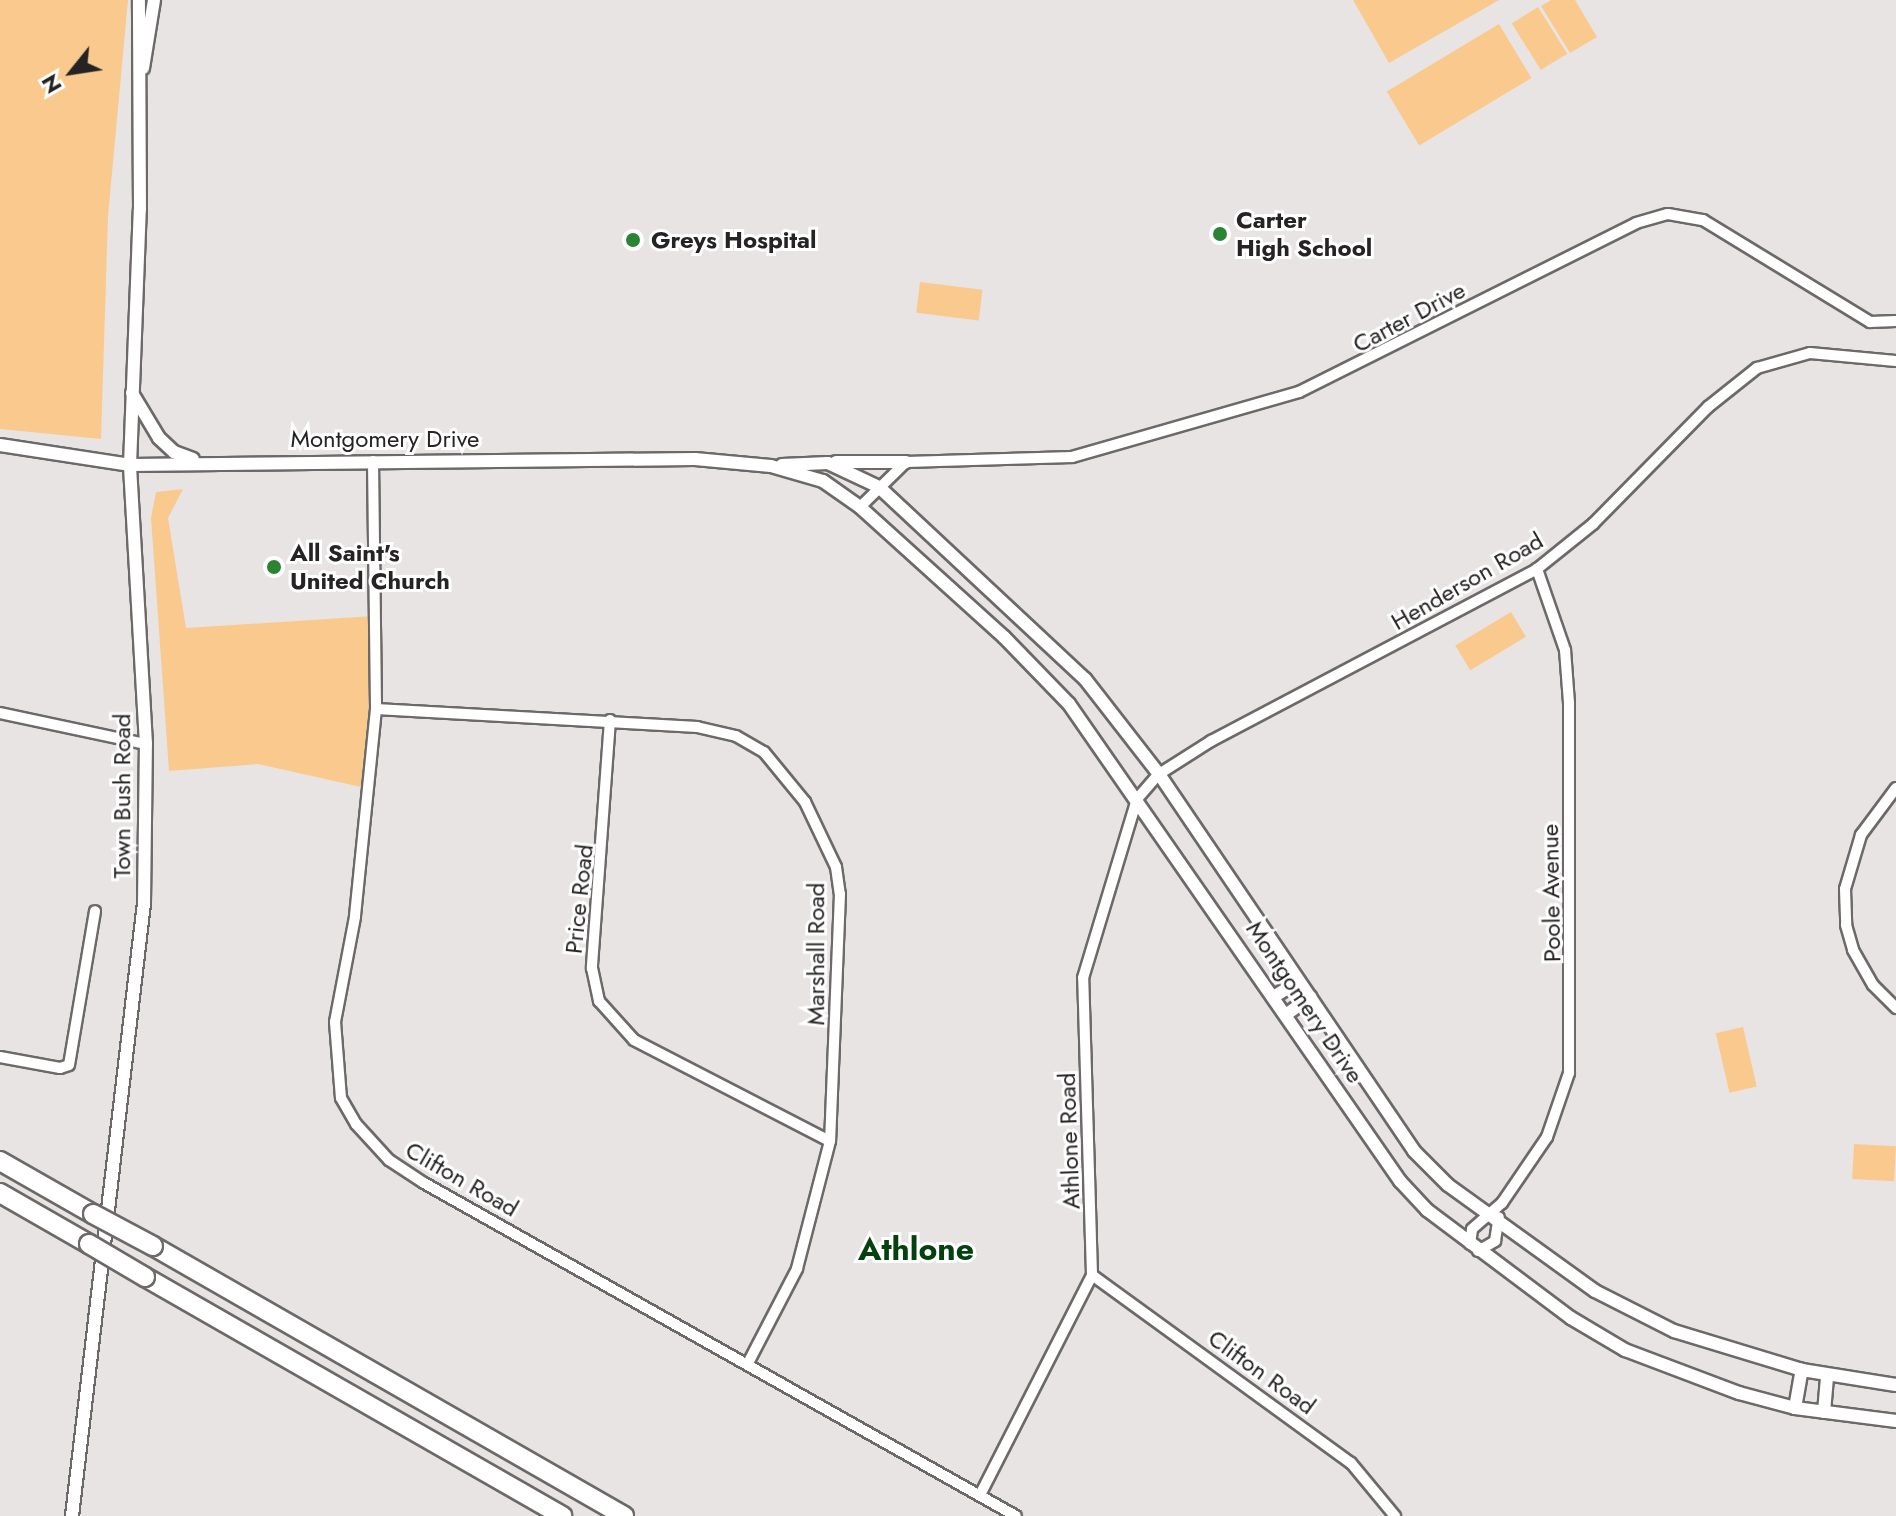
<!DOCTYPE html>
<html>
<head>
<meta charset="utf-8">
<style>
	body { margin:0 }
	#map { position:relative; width:1896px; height:1516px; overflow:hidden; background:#e8e4e3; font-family:Jost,sans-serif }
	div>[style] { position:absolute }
	.green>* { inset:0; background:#fac98d; transform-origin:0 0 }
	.roads { filter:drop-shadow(2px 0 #6d6968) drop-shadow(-2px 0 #6d6968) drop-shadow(0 2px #6d6968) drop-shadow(0 -2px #6d6968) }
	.minor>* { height:10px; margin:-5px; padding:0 5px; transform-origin:5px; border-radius:5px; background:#fff }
	.tertiary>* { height:12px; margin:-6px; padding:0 6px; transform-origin:6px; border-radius:6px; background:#fff }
	.motorway>* { height:18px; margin:-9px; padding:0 9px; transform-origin:9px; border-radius:9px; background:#fff }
	.bridges { filter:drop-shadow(2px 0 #6d6968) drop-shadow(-2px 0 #6d6968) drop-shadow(0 2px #6d6968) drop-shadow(0 -2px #6d6968) }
	.motorway-bridge>* { height:18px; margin:-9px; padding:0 9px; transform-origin:9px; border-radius:9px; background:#fff }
	.dots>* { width:22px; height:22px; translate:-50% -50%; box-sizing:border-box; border:4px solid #fff; border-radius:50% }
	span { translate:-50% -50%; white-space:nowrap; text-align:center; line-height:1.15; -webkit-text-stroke:6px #fff; paint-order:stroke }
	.poi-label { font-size:24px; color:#252323; font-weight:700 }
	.left { translate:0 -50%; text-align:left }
	.street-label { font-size:24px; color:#252323 }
	.district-label { font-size:32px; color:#03410e; font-weight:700 }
	.north { position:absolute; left:32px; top:32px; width:80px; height:80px; -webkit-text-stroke:6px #fff; paint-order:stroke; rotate:240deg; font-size:22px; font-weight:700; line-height:32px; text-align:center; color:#252323 }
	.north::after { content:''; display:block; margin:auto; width:28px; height:36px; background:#252323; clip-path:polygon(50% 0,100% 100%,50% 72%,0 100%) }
</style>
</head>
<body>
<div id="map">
	<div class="green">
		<div style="clip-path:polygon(0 0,128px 0,108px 216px,101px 439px,0 429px)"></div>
		<div style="clip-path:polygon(1353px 0,1499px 0,1389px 63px)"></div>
		<div style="clip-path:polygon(1551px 0,1575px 0,1597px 37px,1570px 53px,1541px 6px)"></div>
		<div style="left:1538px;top:7px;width:55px;height:31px;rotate:58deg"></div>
		<div style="left:1499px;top:24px;width:63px;height:131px;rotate:59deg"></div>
		<div style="left:920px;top:282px;width:63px;height:31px;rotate:7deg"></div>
		<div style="clip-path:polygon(183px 489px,168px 518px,186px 628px,374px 616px,370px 789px,258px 764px,169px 771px,151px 518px,156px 492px)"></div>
		<div style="left:1511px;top:612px;width:29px;height:65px;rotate:59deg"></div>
		<div style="left:1743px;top:1027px;width:61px;height:28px;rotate:77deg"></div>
		<div style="left:1854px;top:1144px;width:42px;height:35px;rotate:3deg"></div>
	</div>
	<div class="roads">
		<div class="minor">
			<div style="left:373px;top:461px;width:248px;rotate:89.3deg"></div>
			<div style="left:376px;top:709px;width:209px;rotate:95.8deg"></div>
			<div style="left:355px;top:917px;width:107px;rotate:100.8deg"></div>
			<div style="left:335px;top:1022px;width:76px;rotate:85.5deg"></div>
			<div style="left:341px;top:1098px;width:30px;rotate:60deg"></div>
			<div style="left:356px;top:1124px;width:49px;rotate:47.5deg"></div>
			<div style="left:389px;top:1160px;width:42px;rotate:33.3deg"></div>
			<div style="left:424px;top:1183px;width:679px;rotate:29.36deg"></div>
			<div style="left:860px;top:507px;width:64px;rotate:-44.4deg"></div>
			<div style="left:906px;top:462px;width:166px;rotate:-1.7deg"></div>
			<div style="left:1072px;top:457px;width:236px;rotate:-16deg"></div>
			<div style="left:1299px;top:392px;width:377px;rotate:-26.6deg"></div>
			<div style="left:1636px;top:223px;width:33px;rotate:-16deg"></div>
			<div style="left:1668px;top:214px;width:36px;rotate:10deg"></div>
			<div style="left:1703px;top:220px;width:196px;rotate:31.4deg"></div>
			<div style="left:1870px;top:322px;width:26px;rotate:-2deg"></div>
			<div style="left:376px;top:709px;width:322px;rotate:3.2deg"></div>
			<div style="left:697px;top:727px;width:40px;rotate:13deg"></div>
			<div style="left:736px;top:736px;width:32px;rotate:30deg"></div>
			<div style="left:764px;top:752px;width:65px;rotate:50.6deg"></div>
			<div style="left:805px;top:802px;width:72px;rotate:64.5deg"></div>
			<div style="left:836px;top:867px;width:27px;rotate:82deg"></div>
			<div style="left:840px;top:894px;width:247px;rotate:92.3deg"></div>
			<div style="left:830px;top:1141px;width:132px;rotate:104.5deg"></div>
			<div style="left:797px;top:1269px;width:106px;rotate:117.5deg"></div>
			<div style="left:0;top:713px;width:149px;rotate:12deg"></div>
			<div style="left:610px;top:720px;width:249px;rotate:94.2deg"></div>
			<div style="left:592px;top:968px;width:34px;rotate:78deg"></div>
			<div style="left:599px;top:1001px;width:52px;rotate:48.1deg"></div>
			<div style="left:634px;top:1040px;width:220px;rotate:27.3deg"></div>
			<div style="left:1896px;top:788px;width:59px;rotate:126.7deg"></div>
			<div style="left:1861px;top:835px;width:56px;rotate:106.5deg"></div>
			<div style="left:1845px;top:889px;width:36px;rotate:88deg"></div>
			<div style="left:1846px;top:925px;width:26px;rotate:74deg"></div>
			<div style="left:1853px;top:950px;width:40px;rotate:60.3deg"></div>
			<div style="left:1873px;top:985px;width:33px;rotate:45deg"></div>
			<div style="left:0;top:1057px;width:61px;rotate:10.4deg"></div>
			<div style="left:60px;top:1068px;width:9px;rotate:-18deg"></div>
			<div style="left:69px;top:1065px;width:156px;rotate:-80.4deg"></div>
			<div style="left:1470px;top:1244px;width:15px;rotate:-82deg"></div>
			<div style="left:1472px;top:1229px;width:40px;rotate:-41deg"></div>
			<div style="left:1502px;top:1203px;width:80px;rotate:-55.7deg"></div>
			<div style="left:1547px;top:1137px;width:68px;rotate:-71deg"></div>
			<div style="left:1569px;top:1073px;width:370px;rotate:-90deg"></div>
			<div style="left:1569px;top:703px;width:53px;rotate:-94.3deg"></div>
			<div style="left:1565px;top:650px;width:86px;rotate:-109.1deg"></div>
			<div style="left:1478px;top:1251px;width:20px;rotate:-30deg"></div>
			<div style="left:1495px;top:1241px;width:24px;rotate:-81deg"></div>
			<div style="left:1092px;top:1275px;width:320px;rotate:36deg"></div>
			<div style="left:1351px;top:1463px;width:69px;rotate:50.3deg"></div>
			<div style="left:980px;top:1495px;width:247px;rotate:-63deg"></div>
			<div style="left:1092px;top:1275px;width:297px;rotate:-91.7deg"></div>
			<div style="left:1083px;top:978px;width:187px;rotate:-73.2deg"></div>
			<div style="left:1137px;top:799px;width:33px;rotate:-49deg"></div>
			<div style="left:1159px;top:774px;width:62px;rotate:-32.4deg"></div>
			<div style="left:1211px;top:741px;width:369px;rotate:-27.8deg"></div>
			<div style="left:1537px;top:569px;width:72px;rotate:-38.8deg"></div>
			<div style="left:1593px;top:524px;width:164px;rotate:-45.5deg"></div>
			<div style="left:1708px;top:407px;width:63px;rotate:-38.5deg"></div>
			<div style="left:1757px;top:368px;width:55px;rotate:-15.8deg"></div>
			<div style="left:1810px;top:353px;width:86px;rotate:5.3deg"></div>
		</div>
		<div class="tertiary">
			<div style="left:143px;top:68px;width:69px;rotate:-80.8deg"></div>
			<div style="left:132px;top:393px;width:52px;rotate:59deg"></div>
			<div style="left:159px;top:438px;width:21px;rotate:43deg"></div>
			<div style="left:174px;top:452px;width:20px;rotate:20deg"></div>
			<div style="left:0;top:445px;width:132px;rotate:8.7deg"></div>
			<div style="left:130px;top:465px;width:565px;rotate:-0.61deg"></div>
			<div style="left:695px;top:459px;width:76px;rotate:5.3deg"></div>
			<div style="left:771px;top:466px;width:54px;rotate:16.1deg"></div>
			<div style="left:823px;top:481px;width:45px;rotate:35.1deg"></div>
			<div style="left:860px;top:507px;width:194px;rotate:42.1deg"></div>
			<div style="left:1004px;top:637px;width:93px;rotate:45.9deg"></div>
			<div style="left:1069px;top:704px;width:581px;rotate:55.24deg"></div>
			<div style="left:1400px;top:1181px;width:40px;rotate:47deg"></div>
			<div style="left:1427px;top:1210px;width:180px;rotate:36.9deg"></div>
			<div style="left:1571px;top:1318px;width:63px;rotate:30.7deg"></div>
			<div style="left:1625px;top:1350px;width:122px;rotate:20.7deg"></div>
			<div style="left:1739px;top:1393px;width:58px;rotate:15deg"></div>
			<div style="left:1795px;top:1408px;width:102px;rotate:7.3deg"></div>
			<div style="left:836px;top:462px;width:70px"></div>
			<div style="left:782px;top:465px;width:46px;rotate:-2.5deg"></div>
			<div style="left:828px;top:463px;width:56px;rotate:25.2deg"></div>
			<div style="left:879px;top:487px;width:282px;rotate:43deg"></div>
			<div style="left:1085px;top:679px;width:120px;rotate:52.1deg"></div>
			<div style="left:1159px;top:774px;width:455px;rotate:55.9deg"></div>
			<div style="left:1414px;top:1151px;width:48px;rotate:45deg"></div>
			<div style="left:1448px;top:1185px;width:181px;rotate:35.8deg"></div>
			<div style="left:1595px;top:1291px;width:89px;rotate:26.9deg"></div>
			<div style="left:1674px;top:1331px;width:134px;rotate:16.9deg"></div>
			<div style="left:1802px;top:1370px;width:95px;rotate:9.1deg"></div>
			<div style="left:1275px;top:996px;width:28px;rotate:-32deg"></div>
			<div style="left:1287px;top:1014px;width:29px;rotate:-36deg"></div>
			<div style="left:1795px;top:1408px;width:39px;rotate:-80deg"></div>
			<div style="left:1824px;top:1412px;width:37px;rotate:-85deg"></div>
			<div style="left:72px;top:1516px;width:617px;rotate:-83.3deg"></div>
			<div style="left:144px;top:903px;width:159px;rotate:-89.3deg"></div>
			<div style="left:146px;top:744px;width:279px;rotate:-93.3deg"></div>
			<div style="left:130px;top:465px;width:256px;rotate:-87.8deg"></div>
			<div style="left:140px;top:209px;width:209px;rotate:-90.3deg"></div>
		</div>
		<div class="motorway">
			<div style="left:0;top:1161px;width:107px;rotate:29.7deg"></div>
			<div style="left:0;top:1193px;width:103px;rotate:29.8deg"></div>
			<div style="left:153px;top:1246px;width:543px;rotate:29.82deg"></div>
			<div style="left:145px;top:1277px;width:481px;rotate:29.8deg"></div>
		</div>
	</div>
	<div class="bridges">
		<div class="motorway-bridge">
			<div style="left:93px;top:1214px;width:68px;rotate:28.1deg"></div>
			<div style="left:89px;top:1244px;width:65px;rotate:30.5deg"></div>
		</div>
	</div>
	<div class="dots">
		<div style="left:1220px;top:234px;background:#2a8434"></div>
		<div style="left:633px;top:240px;background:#2a8434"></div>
		<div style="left:274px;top:567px;background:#2a8434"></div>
	</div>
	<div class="poi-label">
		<span class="left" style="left:1236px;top:234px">Carter<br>High School</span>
		<span class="left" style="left:651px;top:240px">Greys Hospital</span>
		<span class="left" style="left:290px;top:567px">All Saint's<br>United Church</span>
	</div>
	<div class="street-label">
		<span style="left:1409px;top:317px;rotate:-28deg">Carter Drive</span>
		<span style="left:385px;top:439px">Montgomery Drive</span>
		<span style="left:1467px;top:581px;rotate:-30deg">Henderson Road</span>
		<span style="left:122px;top:796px;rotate:-90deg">Town Bush Road</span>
		<span style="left:1551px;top:893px;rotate:-91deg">Poole Avenue</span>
		<span style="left:579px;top:899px;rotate:-84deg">Price Road</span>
		<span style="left:816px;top:954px;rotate:-90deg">Marshall Road</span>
		<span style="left:1305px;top:1002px;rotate:56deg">Montgomery Drive</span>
		<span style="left:1069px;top:1141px;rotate:-92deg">Athlone Road</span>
		<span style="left:462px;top:1179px;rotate:30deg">Clifton Road</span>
		<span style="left:1262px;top:1372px;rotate:36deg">Clifton Road</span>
	</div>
	<div class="district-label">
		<span style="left:916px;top:1249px">Athlone</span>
	</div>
	<div class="north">N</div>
</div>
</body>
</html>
